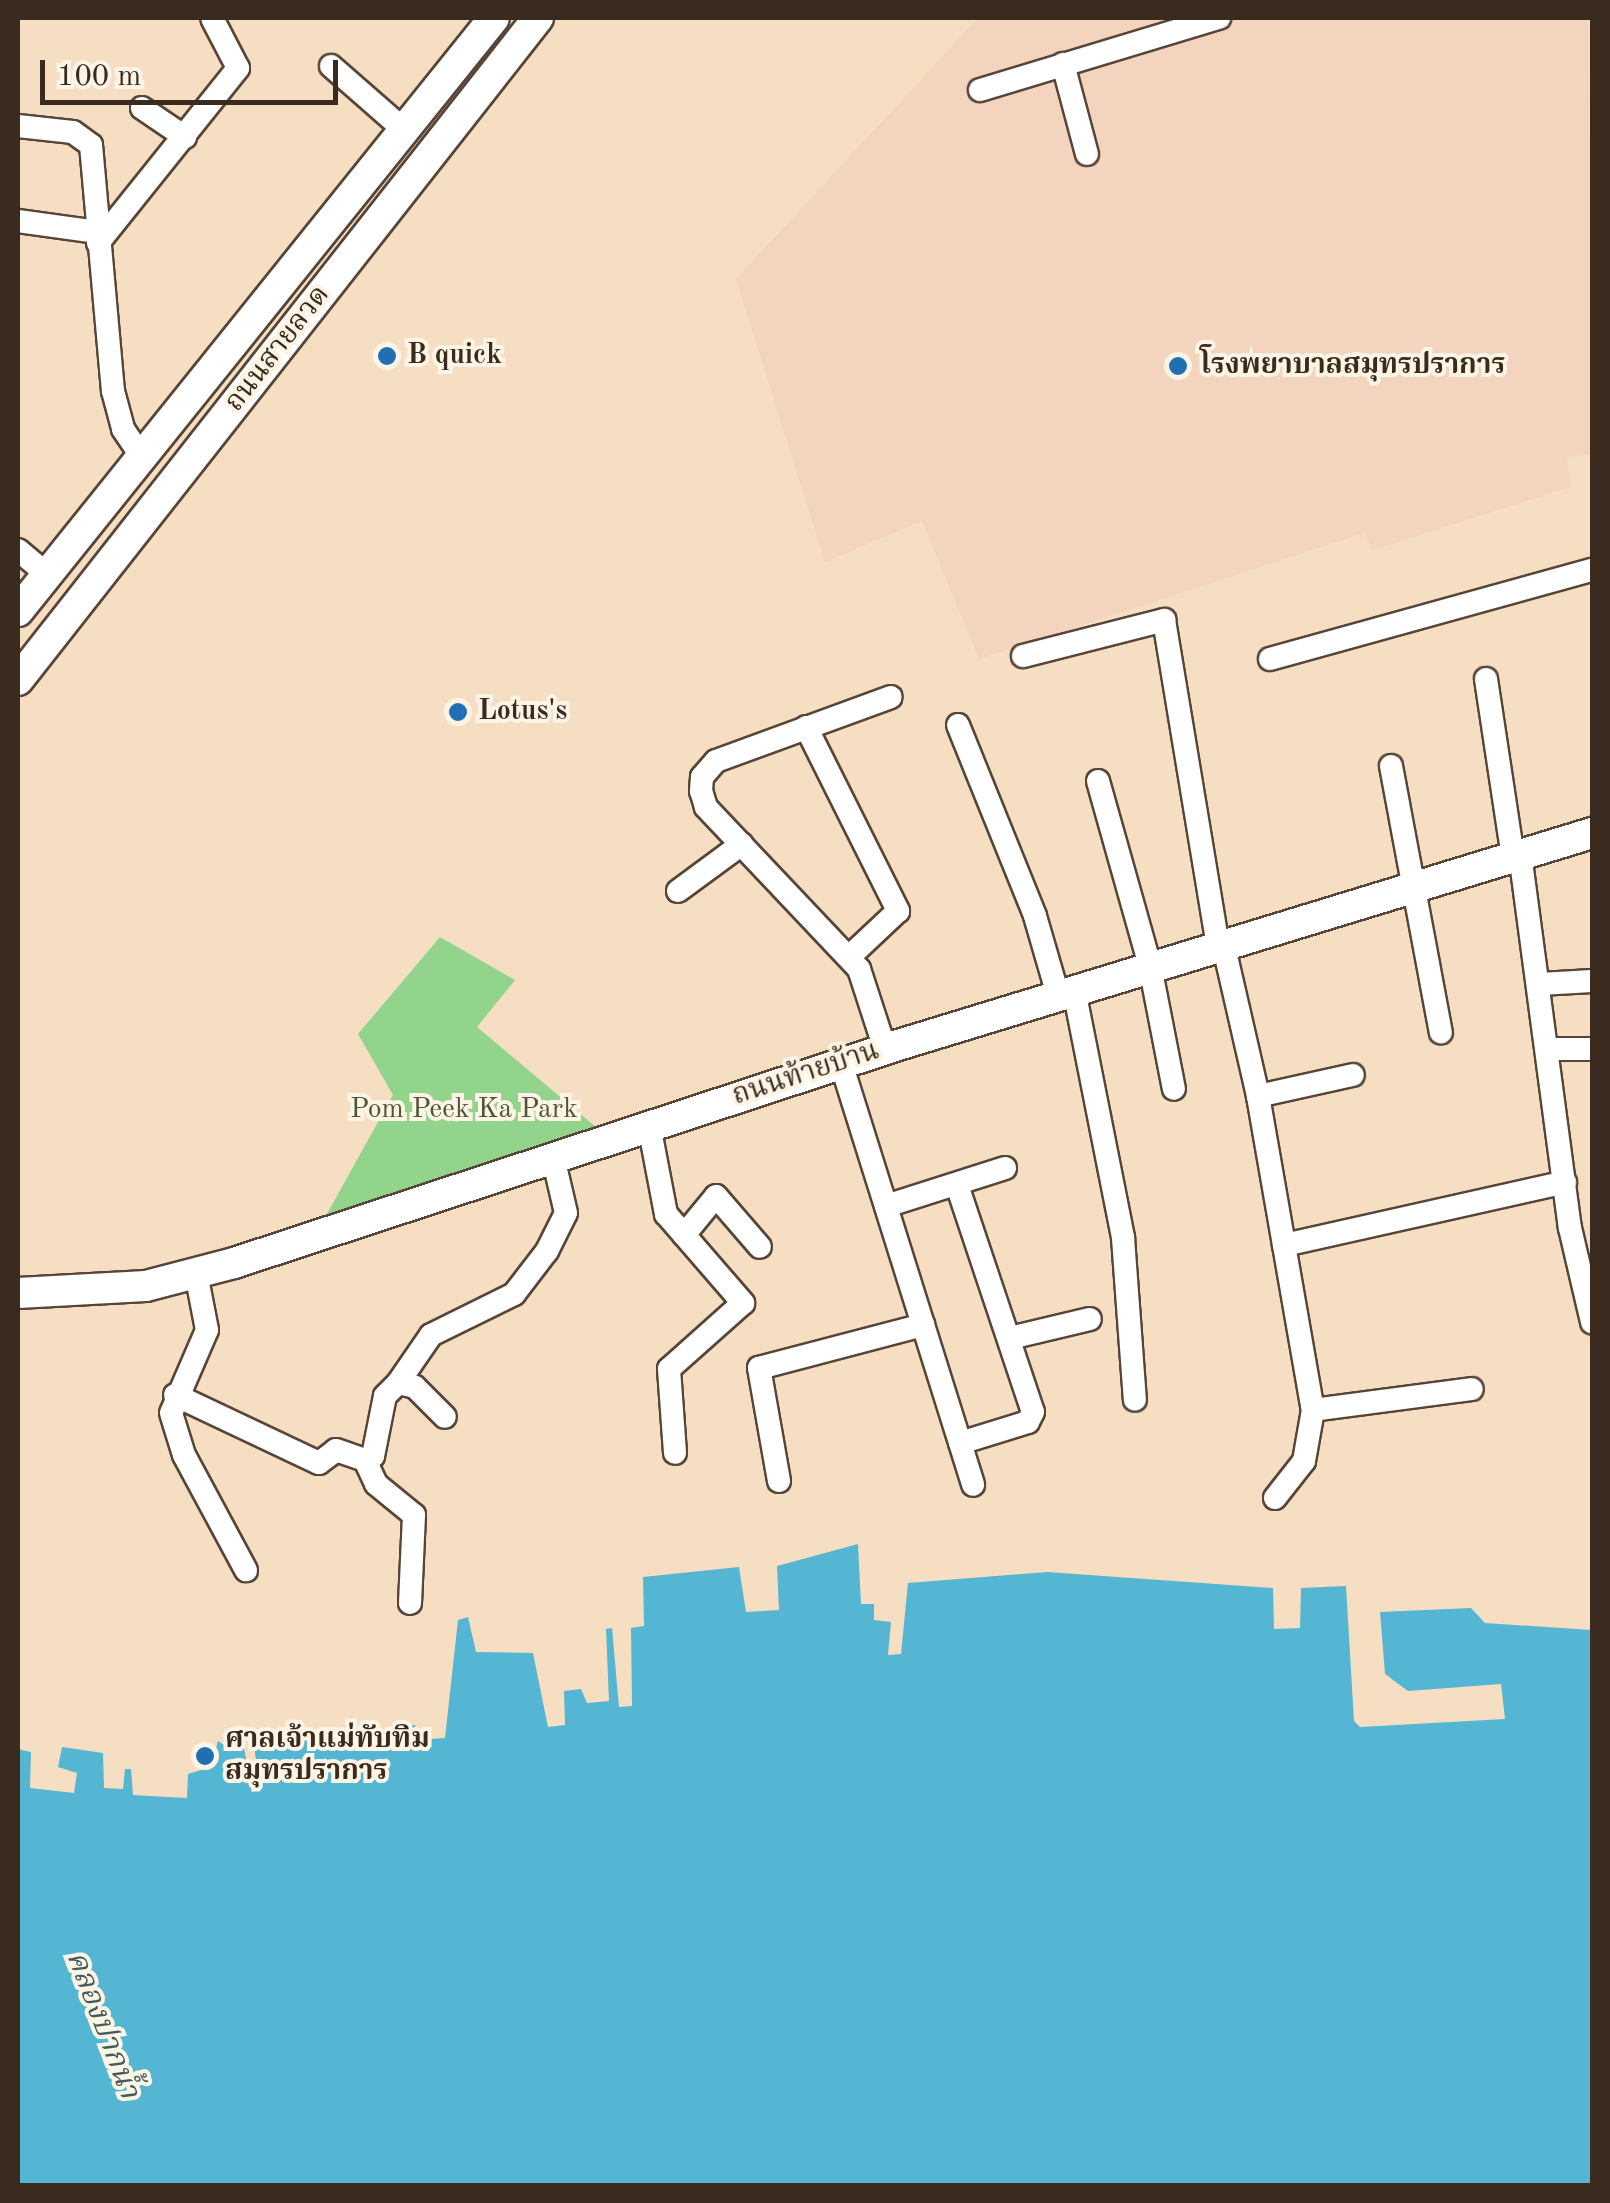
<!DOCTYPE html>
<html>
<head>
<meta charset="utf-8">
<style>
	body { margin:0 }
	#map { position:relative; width:1610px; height:2203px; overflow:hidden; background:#f5dec2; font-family:"Old Standard TT","Noto Serif Thai",serif }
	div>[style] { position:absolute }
	.built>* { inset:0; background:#f3d4bf }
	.green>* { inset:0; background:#92d48c }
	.water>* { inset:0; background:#55b6d3 }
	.roads { filter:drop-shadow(2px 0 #574537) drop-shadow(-2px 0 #574537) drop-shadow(0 2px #574537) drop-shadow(0 -2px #574537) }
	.street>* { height:22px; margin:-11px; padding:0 11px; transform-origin:11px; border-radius:11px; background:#fff }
	.secondary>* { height:30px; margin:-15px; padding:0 15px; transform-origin:15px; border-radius:15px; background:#fff }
	.dots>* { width:28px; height:28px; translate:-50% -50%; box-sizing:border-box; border:5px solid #fcf5e5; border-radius:50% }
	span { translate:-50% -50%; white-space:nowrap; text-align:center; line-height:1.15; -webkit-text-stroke:8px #fcf5e5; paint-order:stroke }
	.street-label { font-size:28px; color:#3b2a1e }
	.poi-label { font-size:28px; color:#3b2a1e; font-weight:700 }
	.left { translate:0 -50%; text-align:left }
	.park-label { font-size:28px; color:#51543a }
	.water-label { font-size:30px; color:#445b5d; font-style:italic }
	.frame { position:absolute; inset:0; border:20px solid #3b2a1e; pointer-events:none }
	.scale { position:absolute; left:40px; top:60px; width:298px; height:45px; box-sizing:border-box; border:5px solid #3b2a1e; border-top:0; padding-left:12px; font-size:30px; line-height:35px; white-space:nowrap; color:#3b2a1e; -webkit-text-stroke:8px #fcf5e5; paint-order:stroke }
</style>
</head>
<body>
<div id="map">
	<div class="built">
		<div style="clip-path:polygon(978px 18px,1588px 18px,1592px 453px,1567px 457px,1570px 487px,1373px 550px,1364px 533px,979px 659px,922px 521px,825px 562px,736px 279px)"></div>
	</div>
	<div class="green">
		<div style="clip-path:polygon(440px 937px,515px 980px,477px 1027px,609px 1138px,313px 1239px,393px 1095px,358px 1034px)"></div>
	</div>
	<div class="water">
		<div style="clip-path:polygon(858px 1544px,861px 1604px,874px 1604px,874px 1620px,891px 1622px,888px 1655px,901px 1654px,908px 1583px,1047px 1572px,1273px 1588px,1274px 1629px,1300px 1628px,1301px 1588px,1346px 1586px,1354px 1721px,1360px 1727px,1505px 1719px,1501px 1684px,1408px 1691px,1385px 1674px,1380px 1612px,1471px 1608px,1485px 1623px,1592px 1630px,1592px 2185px,18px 2185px,18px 1749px,31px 1752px,30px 1788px,74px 1793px,77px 1773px,58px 1767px,62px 1747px,103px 1753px,104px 1788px,123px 1789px,125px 1769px,131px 1769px,133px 1795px,187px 1798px,188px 1774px,211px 1767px,218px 1741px,231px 1750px,244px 1748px,252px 1790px,260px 1788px,254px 1746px,415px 1725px,417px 1740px,445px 1738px,458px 1620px,468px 1617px,476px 1652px,533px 1653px,548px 1727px,565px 1725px,564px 1691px,581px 1689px,587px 1703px,609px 1701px,606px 1629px,612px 1628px,619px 1707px,632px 1706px,631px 1628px,644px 1626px,643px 1577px,739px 1567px,746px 1612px,779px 1610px,777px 1566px)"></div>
	</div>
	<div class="roads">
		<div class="street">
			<div style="left:1063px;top:64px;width:93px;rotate:75.1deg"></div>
			<div style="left:331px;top:66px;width:97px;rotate:41.2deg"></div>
			<div style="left:980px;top:90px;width:250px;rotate:-16.8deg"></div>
			<div style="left:142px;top:108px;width:52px;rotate:34deg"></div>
			<div style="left:18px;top:126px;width:55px;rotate:6.2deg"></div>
			<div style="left:73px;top:132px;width:22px;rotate:36deg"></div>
			<div style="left:91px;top:145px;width:247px;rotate:84.9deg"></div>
			<div style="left:113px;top:391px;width:39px;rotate:75deg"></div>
			<div style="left:123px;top:429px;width:34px;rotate:56deg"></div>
			<div style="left:18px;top:221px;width:80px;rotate:7.9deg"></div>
			<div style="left:98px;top:243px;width:224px;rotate:-51.3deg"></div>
			<div style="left:238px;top:68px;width:56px;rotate:-117.5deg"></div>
			<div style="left:18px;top:550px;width:38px;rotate:40deg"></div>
			<div style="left:1023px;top:656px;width:146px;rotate:-14.3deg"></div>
			<div style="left:1164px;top:620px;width:329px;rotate:80.6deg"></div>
			<div style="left:1270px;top:659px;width:334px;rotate:-15.5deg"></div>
			<div style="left:1486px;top:679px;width:180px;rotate:81.4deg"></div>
			<div style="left:958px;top:725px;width:206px;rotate:68deg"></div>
			<div style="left:1035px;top:916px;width:82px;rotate:73.8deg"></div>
			<div style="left:806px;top:727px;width:206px;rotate:63.4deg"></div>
			<div style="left:898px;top:911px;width:67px;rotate:136.8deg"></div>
			<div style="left:1391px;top:766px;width:271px;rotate:79.4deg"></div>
			<div style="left:1098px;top:781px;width:192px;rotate:74.3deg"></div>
			<div style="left:1150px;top:966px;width:125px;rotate:79deg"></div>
			<div style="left:1520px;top:854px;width:377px;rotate:82.4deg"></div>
			<div style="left:1570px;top:1228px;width:97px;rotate:76.8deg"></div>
			<div style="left:678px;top:891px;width:79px;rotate:-36.3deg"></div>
			<div style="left:1223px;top:943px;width:157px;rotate:77.1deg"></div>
			<div style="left:1258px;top:1096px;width:319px;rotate:80.1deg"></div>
			<div style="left:1313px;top:1410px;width:52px;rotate:100deg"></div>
			<div style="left:1304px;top:1461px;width:47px;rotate:128.1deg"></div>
			<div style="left:1540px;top:984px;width:52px;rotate:-3.3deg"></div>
			<div style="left:1074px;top:990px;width:253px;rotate:78.8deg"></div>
			<div style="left:1123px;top:1238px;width:162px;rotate:85.8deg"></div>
			<div style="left:885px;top:1049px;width:84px;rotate:-108deg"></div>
			<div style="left:859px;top:969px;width:223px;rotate:-133.4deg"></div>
			<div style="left:706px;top:807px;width:17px;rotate:-107deg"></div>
			<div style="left:701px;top:791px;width:14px;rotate:-86deg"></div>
			<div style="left:702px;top:777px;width:21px;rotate:-49deg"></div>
			<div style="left:716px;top:761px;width:186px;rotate:-20.1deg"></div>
			<div style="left:1550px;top:1049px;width:42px"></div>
			<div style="left:841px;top:1063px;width:442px;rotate:72.6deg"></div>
			<div style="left:1258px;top:1096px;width:97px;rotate:-12.5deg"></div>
			<div style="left:649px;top:1125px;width:91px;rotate:79.2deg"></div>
			<div style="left:666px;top:1214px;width:118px;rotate:49.1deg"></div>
			<div style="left:743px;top:1303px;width:99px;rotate:138.3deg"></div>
			<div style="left:669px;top:1369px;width:84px;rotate:85.9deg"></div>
			<div style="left:957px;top:1185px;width:239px;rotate:71.5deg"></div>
			<div style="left:1033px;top:1412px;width:11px;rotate:117deg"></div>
			<div style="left:1028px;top:1422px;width:71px;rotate:162.8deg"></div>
			<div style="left:886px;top:1206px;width:125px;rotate:-17.7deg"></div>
			<div style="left:684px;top:1235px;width:50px;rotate:-50.6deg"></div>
			<div style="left:716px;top:1196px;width:67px;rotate:49.2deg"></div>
			<div style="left:1284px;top:1245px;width:288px;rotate:-12.6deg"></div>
			<div style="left:196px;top:1273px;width:58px;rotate:79.1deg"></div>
			<div style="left:207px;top:1330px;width:90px;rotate:113.4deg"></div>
			<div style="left:171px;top:1413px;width:44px;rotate:72.8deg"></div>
			<div style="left:184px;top:1455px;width:131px;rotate:61.7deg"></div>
			<div style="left:1010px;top:1338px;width:82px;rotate:-13.4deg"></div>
			<div style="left:398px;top:1383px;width:58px;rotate:-55.5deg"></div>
			<div style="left:431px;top:1335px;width:93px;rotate:-26.3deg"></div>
			<div style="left:514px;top:1294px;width:54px;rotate:-52.5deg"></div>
			<div style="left:547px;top:1251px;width:42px;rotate:-63.4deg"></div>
			<div style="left:566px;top:1213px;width:57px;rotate:-103.1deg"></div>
			<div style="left:175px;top:1395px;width:159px;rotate:25.3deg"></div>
			<div style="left:319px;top:1463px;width:21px;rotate:-37deg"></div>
			<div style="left:336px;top:1450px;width:31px;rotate:19deg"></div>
			<div style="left:365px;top:1460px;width:9px;rotate:-27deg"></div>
			<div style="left:373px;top:1456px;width:61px;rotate:-78.7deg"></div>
			<div style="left:385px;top:1396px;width:18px;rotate:-45deg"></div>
			<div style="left:398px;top:1383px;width:17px;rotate:13deg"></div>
			<div style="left:415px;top:1387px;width:42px;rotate:45deg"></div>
			<div style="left:1313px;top:1410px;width:160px;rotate:-7.5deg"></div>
			<div style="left:365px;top:1460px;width:26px;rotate:65deg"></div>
			<div style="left:376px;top:1484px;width:49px;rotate:39.2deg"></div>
			<div style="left:414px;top:1515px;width:88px;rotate:92.6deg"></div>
			<div style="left:779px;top:1481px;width:115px;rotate:-100deg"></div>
			<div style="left:759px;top:1368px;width:170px;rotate:-14.7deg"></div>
		</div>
		<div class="secondary">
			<div style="left:18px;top:611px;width:760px;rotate:-51.25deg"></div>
			<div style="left:18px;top:680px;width:842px;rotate:-51.85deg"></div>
			<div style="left:18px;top:1293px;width:128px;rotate:-3.1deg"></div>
			<div style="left:146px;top:1286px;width:91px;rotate:-14.6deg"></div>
			<div style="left:234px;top:1263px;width:696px;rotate:-18.17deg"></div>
			<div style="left:895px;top:1046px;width:729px;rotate:-16.99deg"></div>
		</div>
	</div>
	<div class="dots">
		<div style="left:387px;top:356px;background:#1f6fb2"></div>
		<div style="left:1178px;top:366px;background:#1f6fb2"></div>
		<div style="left:458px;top:712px;background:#1f6fb2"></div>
		<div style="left:205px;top:1756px;background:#1f6fb2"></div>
	</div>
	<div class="street-label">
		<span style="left:278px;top:349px;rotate:-52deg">ถนนสายลวด</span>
		<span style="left:806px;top:1074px;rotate:-18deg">ถนนท้ายบ้าน</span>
	</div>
	<div class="poi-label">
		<span class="left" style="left:407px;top:356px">B quick</span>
		<span class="left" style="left:1200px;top:366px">โรงพยาบาลสมุทรปราการ</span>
		<span class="left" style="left:478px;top:712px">Lotus's</span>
		<span class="left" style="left:225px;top:1756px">ศาลเจ้าแม่ทับทิม<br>สมุทรปราการ</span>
	</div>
	<div class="park-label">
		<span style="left:464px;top:1110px">Pom Peek Ka Park</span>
	</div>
	<div class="water-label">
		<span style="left:102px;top:2025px;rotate:69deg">คลองปากน้ำ</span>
	</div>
	<div class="frame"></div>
	<div class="scale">100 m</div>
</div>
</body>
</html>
